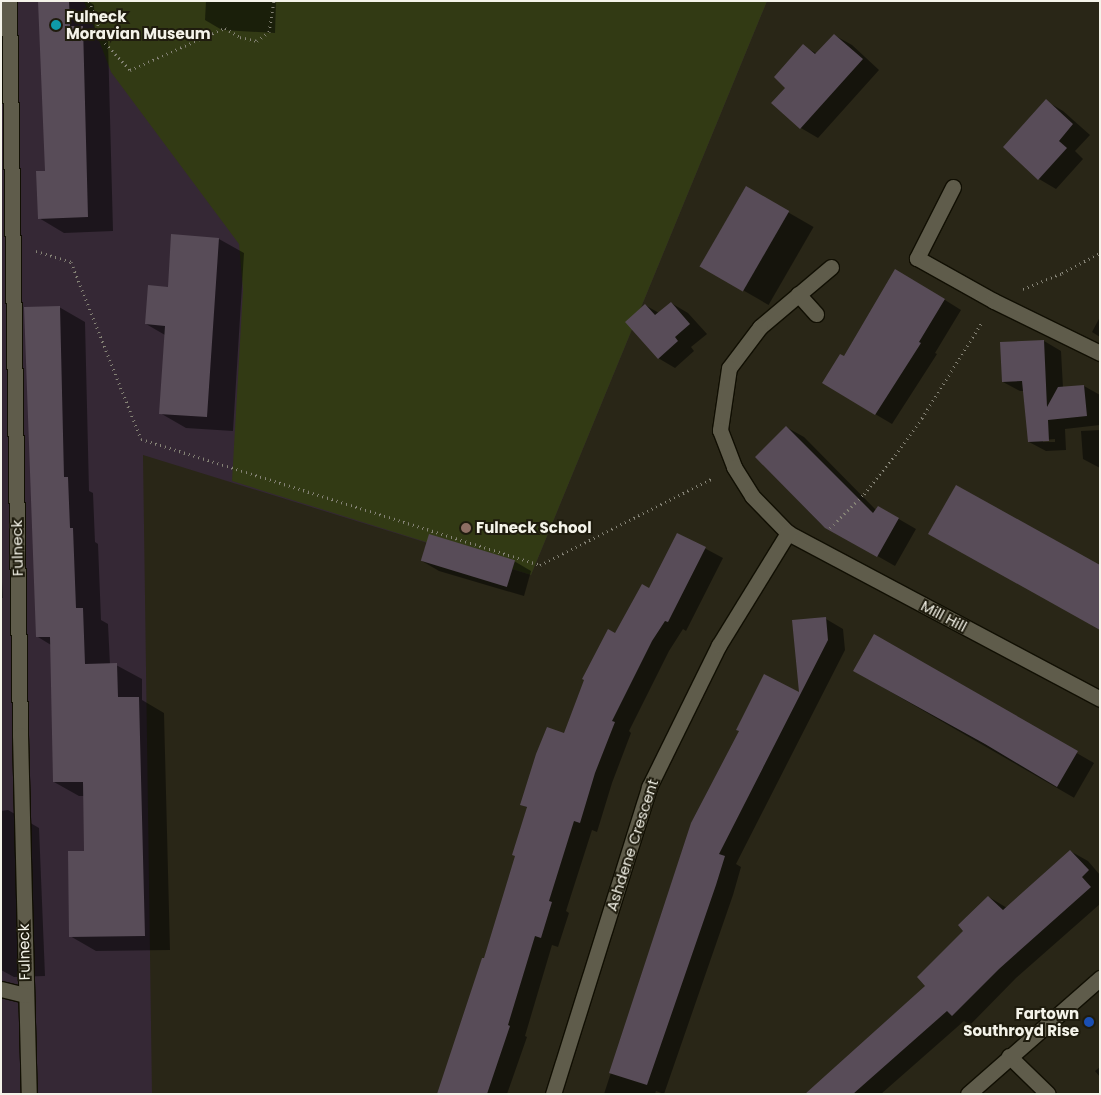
<!DOCTYPE html>
<html>
<head>
<meta charset="utf-8">
<style>
	body { margin:0 }
	#map { position:relative; width:1101px; height:1095px; overflow:hidden; background:#292617; font-family:Poppins,sans-serif }
	div>[style] { position:absolute }
	.education>* { inset:0; background:#352835 }
	.green>* { inset:0; background:#323a14 }
	.shadow>* { inset:0; background:#0007; transform-origin:0 0 }
	.building>* { inset:0; background:#584c58; transform-origin:0 0 }
	.path>* { height:3px; margin-top:-1.5px; transform-origin:0; background:repeating-linear-gradient(90deg,#858376 0 1px,transparent 0 5px) }
	.roads { filter:drop-shadow(1px 0 #110f03) drop-shadow(-1px 0 #110f03) drop-shadow(0 1px #110f03) drop-shadow(0 -1px #110f03) }
	.minor>* { height:15px; margin:-7.5px; padding:0 7.5px; transform-origin:7.5px; border-radius:7.5px; background:#5f5c4b }
	.dots>* { width:14px; height:14px; translate:-50% -50%; box-sizing:border-box; border:2px solid #1f1c0e; border-radius:50% }
	span { translate:-50% -50%; white-space:nowrap; text-align:center; line-height:1.15; -webkit-text-stroke:4px #1f1c0e; paint-order:stroke }
	.poi-label { font-size:15px; color:#f4f3e9; font-weight:700 }
	.left { translate:0 -50%; text-align:left }
	.right { translate:-100% -50%; text-align:right }
	.street-label { font-size:15px; color:#f4f3e9 }
	.frame { position:absolute; inset:0; border:2px solid #f4f3e9; pointer-events:none }
</style>
</head>
<body>
<div id="map">
	<div class="education">
		<div style="clip-path:polygon(1px 1px,84px 1px,112px 72px,767px 1px,531px 575px,143px 455px,152px 1094px,1px 1094px)"></div>
	</div>
	<div class="green">
		<div style="clip-path:polygon(84px 1px,767px 1px,531px 575px,232px 481px,243px 290px,239px 244px,111px 72px)"></div>
	</div>
	<div class="shadow">
		<div style="clip-path:polygon(39px 1px,88px 1px,94px 5px,95px 34px,108px 41px,113px 231px,64px 233px,39px 218px,46px 172px)"></div>
		<div style="clip-path:polygon(206px 1px,276px 1px,275px 33px,222px 30px,205px 20px)"></div>
		<div style="clip-path:polygon(834px 35px,852px 45px,879px 70px,818px 138px,801px 128px,773px 103px,787px 88px,804px 46px,817px 54px)"></div>
		<div style="clip-path:polygon(1046px 101px,1063px 111px,1090px 135px,1075px 151px,1083px 159px,1056px 189px,1039px 179px,1005px 147px)"></div>
		<div style="left:746px;top:188px;width:78px;height:90px;rotate:30deg"></div>
		<div style="clip-path:polygon(219px 239px,244px 253px,233px 431px,186px 428px,160px 413px,165px 335px,146px 324px,169px 288px)"></div>
		<div style="clip-path:polygon(913px 280px,961px 310px,935px 353px,937px 354px,892px 424px,875px 414px,844px 358px)"></div>
		<div style="clip-path:polygon(671px 303px,688px 313px,707px 334px,691px 347px,694px 351px,675px 368px,658px 358px,645px 305px,659px 313px)"></div>
		<div style="clip-path:polygon(59px 307px,85px 322px,89px 491px,93px 493px,95px 542px,98px 544px,101px 620px,108px 624px,110px 665px,116px 665px,142px 679px,142px 700px,164px 713px,170px 950px,96px 951px,70px 936px,85px 852px,84px 796px,79px 796px,54px 782px,51px 645px,38px 637px)"></div>
		<div style="clip-path:polygon(1100px 317px,1100px 337px,1092px 332px)"></div>
		<div style="clip-path:polygon(evenodd,1044px 341px,1061px 351px,1063px 388px,1084px 386px,1100px 395px,1100px 425px,1065px 429px,1066px 450px,1046px 451px,1029px 442px,1024px 391px,1020px 391px,1003px 382px,1044px 341px,1055px 439px,1055px 442px,1043px 442px,1043px 440px,1055px 439px)"></div>
		<div style="clip-path:polygon(786px 427px,804px 437px,876px 510px,878px 507px,916px 529px,895px 566px,821px 524px,756px 457px)"></div>
		<div style="clip-path:polygon(1100px 430px,1100px 468px,1083px 459px,1081px 431px)"></div>
		<div style="clip-path:polygon(678px 534px,723px 558px,686px 631px,683px 629px,669px 651px,629px 731px,631px 733px,612px 783px,597px 832px,592px 830px,566px 911px,569px 913px,558px 947px,552px 945px,525px 1036px,527px 1037px,507px 1094px,439px 1094px,485px 960px,516px 856px,528px 808px,522px 805px,564px 735px,616px 634px,650px 590px)"></div>
		<div style="clip-path:polygon(422px 561px,514px 561px,531px 571px,524px 596px,439px 571px)"></div>
		<div style="clip-path:polygon(1px 567px,3px 598px,1px 598px)"></div>
		<div style="clip-path:polygon(826px 619px,843px 629px,845px 650px,736px 864px,741px 867px,733px 895px,664px 1094px,656px 1091px,655px 1094px,604px 1094px,692px 824px,800px 694px)"></div>
		<div style="left:874px;top:636px;width:254px;height:40px;rotate:30deg"></div>
		<div style="clip-path:polygon(8px 810px,39px 828px,45px 976px,14px 977px,1px 970px,1px 811px)"></div>
		<div style="clip-path:polygon(1070px 851px,1088px 861px,1100px 875px,1100px 904px,1016px 978px,970px 1025px,964px 1021px,881px 1094px,807px 1094px,927px 986px,989px 897px,1007px 908px)"></div>
		<div style="clip-path:polygon(1100px 1067px,1100px 1077px,1095px 1071px)"></div>
	</div>
	<div class="building">
		<div style="clip-path:polygon(38px 1px,69px 1px,70px 26px,83px 26px,88px 217px,38px 219px,36px 171px,45px 171px)"></div>
		<div style="clip-path:polygon(834px 34px,863px 59px,800px 129px,771px 103px,785px 88px,774px 77px,803px 44px,815px 54px)"></div>
		<div style="clip-path:polygon(1046px 99px,1073px 124px,1059px 141px,1067px 148px,1038px 180px,1003px 147px)"></div>
		<div style="left:746px;top:186px;width:50px;height:93px;rotate:30deg"></div>
		<div style="clip-path:polygon(171px 234px,219px 238px,207px 417px,159px 414px,165px 326px,145px 324px,148px 285px,168px 287px)"></div>
		<div style="clip-path:polygon(895px 269px,945px 299px,919px 342px,921px 343px,875px 415px,822px 383px,840px 354px,844px 356px)"></div>
		<div style="clip-path:polygon(671px 302px,690px 324px,675px 337px,678px 341px,658px 359px,625px 322px,645px 304px,655px 315px)"></div>
		<div style="clip-path:polygon(60px 306px,64px 477px,68px 477px,70px 528px,73px 528px,76px 608px,83px 608px,85px 664px,117px 663px,118px 697px,139px 697px,145px 936px,69px 937px,68px 851px,84px 851px,83px 782px,53px 782px,50px 637px,36px 637px,24px 307px)"></div>
		<div style="clip-path:polygon(1044px 340px,1047px 407px,1058px 387px,1084px 385px,1087px 416px,1048px 420px,1049px 441px,1028px 442px,1022px 381px,1002px 382px,1000px 342px)"></div>
		<div style="clip-path:polygon(786px 426px,873px 513px,878px 506px,899px 518px,877px 557px,825px 528px,755px 457px)"></div>
		<div style="clip-path:polygon(956px 485px,1100px 565px,1100px 630px,928px 534px)"></div>
		<div style="clip-path:polygon(677px 533px,706px 547px,668px 622px,665px 621px,652px 641px,612px 721px,615px 722px,595px 773px,580px 823px,574px 821px,549px 901px,552px 902px,541px 938px,535px 936px,508px 1025px,510px 1026px,487px 1094px,437px 1094px,482px 958px,484px 958px,515px 856px,512px 855px,527px 807px,520px 805px,536px 754px,547px 727px,564px 733px,584px 680px,582px 679px,608px 629px,615px 633px,642px 584px,649px 588px)"></div>
		<div style="left:429px;top:534px;width:90px;height:28px;rotate:17deg"></div>
		<div style="clip-path:polygon(826px 617px,828px 640px,719px 854px,725px 856px,716px 885px,647px 1085px,609px 1073px,691px 823px,739px 731px,736px 730px,764px 674px,799px 692px,792px 620px)"></div>
		<div style="clip-path:polygon(874px 634px,1078px 751px,1057px 787px,985px 744px,853px 671px)"></div>
		<div style="clip-path:polygon(1070px 850px,1089px 870px,1082px 877px,1091px 887px,999px 969px,952px 1016px,947px 1011px,853px 1094px,805px 1094px,925px 986px,917px 977px,963px 931px,958px 925px,988px 896px,1003px 910px)"></div>
	</div>
	<div class="path">
		<div style="left:89px;top:1px;width:45px;rotate:69.1deg"></div>
		<div style="left:105px;top:43px;width:37px;rotate:47deg"></div>
		<div style="left:130px;top:70px;width:104px;rotate:-23.9deg"></div>
		<div style="left:225px;top:28px;width:17px;rotate:31deg"></div>
		<div style="left:240px;top:37px;width:17px;rotate:13deg"></div>
		<div style="left:257px;top:41px;width:15px;rotate:-37deg"></div>
		<div style="left:269px;top:32px;width:31px;rotate:-81deg"></div>
		<div style="left:36px;top:251px;width:37px;rotate:17deg"></div>
		<div style="left:71px;top:262px;width:190px;rotate:68.4deg"></div>
		<div style="left:141px;top:439px;width:418px;rotate:17.5deg"></div>
		<div style="left:540px;top:565px;width:194px;rotate:-26.7deg"></div>
		<div style="left:1023px;top:289px;width:42px;rotate:-22.3deg"></div>
		<div style="left:1062px;top:273px;width:43px;rotate:-27.8deg"></div>
		<div style="left:830px;top:528px;width:48px;rotate:-45deg"></div>
		<div style="left:864px;top:494px;width:50px;rotate:-51.5deg"></div>
		<div style="left:895px;top:455px;width:46px;rotate:-53.9deg"></div>
		<div style="left:922px;top:418px;width:113px;rotate:-58deg"></div>
	</div>
	<div class="roads">
		<div class="minor">
			<div style="left:9px;top:1px;width:734px;rotate:89.14deg"></div>
			<div style="left:20px;top:735px;width:359px;rotate:88.6deg"></div>
			<div style="left:953px;top:187px;width:80px;rotate:116.9deg"></div>
			<div style="left:917px;top:258px;width:88px;rotate:29.2deg"></div>
			<div style="left:994px;top:301px;width:118px;rotate:26.1deg"></div>
			<div style="left:831px;top:267px;width:93px;rotate:139.8deg"></div>
			<div style="left:760px;top:327px;width:51px;rotate:127.1deg"></div>
			<div style="left:729px;top:368px;width:63px;rotate:98.3deg"></div>
			<div style="left:720px;top:430px;width:40px;rotate:69deg"></div>
			<div style="left:734px;top:467px;width:34px;rotate:58deg"></div>
			<div style="left:752px;top:496px;width:52px;rotate:45.8deg"></div>
			<div style="left:788px;top:533px;width:353px;rotate:28deg"></div>
			<div style="left:798px;top:294px;width:27px;rotate:48deg"></div>
			<div style="left:1px;top:989px;width:25px;rotate:14deg"></div>
			<div style="left:1009px;top:1056px;width:54px;rotate:44.3deg"></div>
			<div style="left:553px;top:1094px;width:322px;rotate:-72.6deg"></div>
			<div style="left:649px;top:787px;width:158px;rotate:-63.8deg"></div>
			<div style="left:719px;top:645px;width:132px;rotate:-58.4deg"></div>
			<div style="left:968px;top:1094px;width:176px;rotate:-41.3deg"></div>
		</div>
	</div>
	<div class="dots">
		<div style="left:56px;top:25px;background:#0f9aa8"></div>
		<div style="left:466px;top:528px;background:#8d6e63"></div>
		<div style="left:1089px;top:1022px;background:#1a4fb4"></div>
	</div>
	<div class="poi-label">
		<span class="left" style="left:66px;top:25px">Fulneck<br>Moravian Museum</span>
		<span class="left" style="left:476px;top:528px">Fulneck School</span>
		<span class="right" style="left:1079px;top:1022px">Fartown<br>Southroyd Rise</span>
	</div>
	<div class="street-label">
		<span style="left:17px;top:548px;rotate:-91deg">Fulneck</span>
		<span style="left:944px;top:616px;rotate:28deg">Mill Hill</span>
		<span style="left:632px;top:845px;rotate:-72deg">Ashdene Crescent</span>
		<span style="left:24px;top:952px;rotate:-91deg">Fulneck</span>
	</div>
	<div class="frame"></div>
</div>
</body>
</html>
